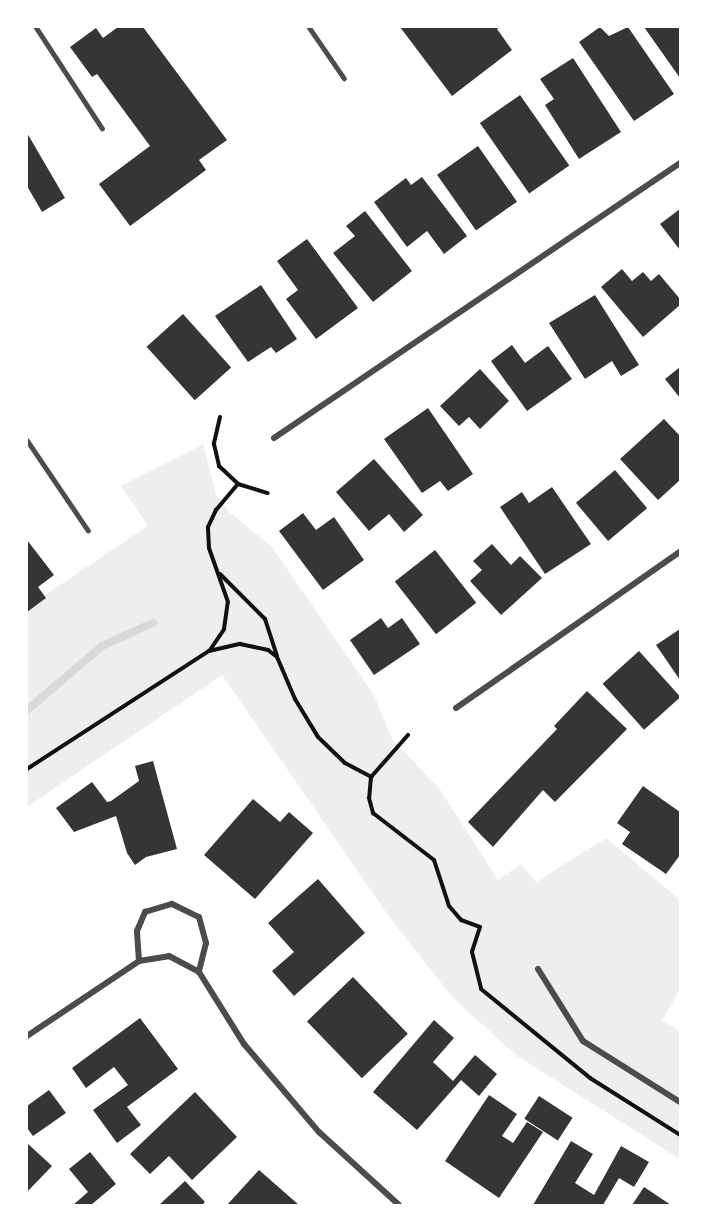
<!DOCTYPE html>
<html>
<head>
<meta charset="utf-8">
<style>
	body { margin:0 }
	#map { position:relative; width:707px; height:1232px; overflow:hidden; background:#fff; font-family:Ubuntu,sans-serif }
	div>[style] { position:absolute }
	.green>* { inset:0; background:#eee }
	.stream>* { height:8px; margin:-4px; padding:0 4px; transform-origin:4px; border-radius:4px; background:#d9d9d9 }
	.building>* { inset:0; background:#353535; transform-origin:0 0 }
	.path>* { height:4px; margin:-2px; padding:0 2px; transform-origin:2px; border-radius:2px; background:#111 }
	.service>* { height:4.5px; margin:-2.25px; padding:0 2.25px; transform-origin:2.25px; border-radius:2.25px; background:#4c4c4c }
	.minor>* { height:6px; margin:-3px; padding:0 3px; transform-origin:3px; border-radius:3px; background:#4c4c4c }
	span { translate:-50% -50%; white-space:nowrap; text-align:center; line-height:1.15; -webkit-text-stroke:4.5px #fff; paint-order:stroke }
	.frame { position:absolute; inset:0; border:28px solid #fff; pointer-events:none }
</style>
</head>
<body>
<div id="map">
	<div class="green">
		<div style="clip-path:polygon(203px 444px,216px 494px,228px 511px,272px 547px,374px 695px,392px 739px,439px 788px,498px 880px,521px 864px,536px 882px,606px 838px,680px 900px,680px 990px,662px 1020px,680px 1031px,680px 1159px,517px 1056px,453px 998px,390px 918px,222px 675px,27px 807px,27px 607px,148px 526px,121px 486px)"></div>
	</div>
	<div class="stream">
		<div style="left:27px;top:710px;width:99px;rotate:-40.5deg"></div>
		<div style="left:102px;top:646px;width:56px;rotate:-24.3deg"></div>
	</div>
	<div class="building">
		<div style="clip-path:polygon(118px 27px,143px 27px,227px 140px,199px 160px,206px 170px,130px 226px,99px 184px,150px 146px,97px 74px,92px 77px,70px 47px,96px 28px,103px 38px)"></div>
		<div style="clip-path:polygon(400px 27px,500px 27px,497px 29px,512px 50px,452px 96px)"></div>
		<div style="clip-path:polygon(600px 27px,609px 36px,628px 27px,674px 94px,634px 121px,579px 42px)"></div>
		<div style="clip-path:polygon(644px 27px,680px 27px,680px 78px)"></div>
		<div style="clip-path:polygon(573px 58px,621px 132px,579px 159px,545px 105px,554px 99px,540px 79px)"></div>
		<div style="left:520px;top:95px;width:86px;height:49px;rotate:55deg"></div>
		<div style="clip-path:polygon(27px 133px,65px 198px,42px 212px,27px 186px)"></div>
		<div style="left:478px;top:146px;width:68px;height:50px;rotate:55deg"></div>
		<div style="clip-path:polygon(422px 177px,467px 236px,444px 254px,427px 231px,407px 247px,374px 202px,406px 178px,411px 185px)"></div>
		<div style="clip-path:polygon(680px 209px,680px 250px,660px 224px)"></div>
		<div style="clip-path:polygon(365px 211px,412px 271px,373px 302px,333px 253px,355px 236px,346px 226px)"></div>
		<div style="clip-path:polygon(307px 239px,358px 308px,316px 339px,286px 299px,298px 290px,277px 261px)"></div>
		<div style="clip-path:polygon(622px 269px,632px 281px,643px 272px,651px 281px,659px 274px,680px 299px,680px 305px,643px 337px,601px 287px)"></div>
		<div style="clip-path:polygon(261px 285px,297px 339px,276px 353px,271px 347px,248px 362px,215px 316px)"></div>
		<div style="clip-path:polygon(595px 295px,639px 365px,621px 376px,612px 361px,585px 379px,549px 323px)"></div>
		<div style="left:183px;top:314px;width:72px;height:49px;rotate:48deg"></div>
		<div style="clip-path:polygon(512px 345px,525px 363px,548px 346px,572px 379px,527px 411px,491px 361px)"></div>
		<div style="clip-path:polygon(680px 367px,680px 398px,665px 379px)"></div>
		<div style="clip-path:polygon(480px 369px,509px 401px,480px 429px,469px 417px,459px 426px,440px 406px)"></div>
		<div style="clip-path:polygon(428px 408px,473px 474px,448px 491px,440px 481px,422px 493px,384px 439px)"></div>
		<div style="clip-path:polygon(664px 419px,680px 436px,680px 480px,658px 500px,620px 459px)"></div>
		<div style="clip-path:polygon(374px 459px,423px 515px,404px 532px,389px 514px,369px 531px,336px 492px)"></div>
		<div style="left:615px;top:470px;width:50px;height:51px;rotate:50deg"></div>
		<div style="clip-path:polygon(552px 487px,591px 544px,545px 574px,500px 507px,522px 492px,529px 503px)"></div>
		<div style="clip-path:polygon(303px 513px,316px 530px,334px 517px,364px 560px,323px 590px,279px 531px)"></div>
		<div style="clip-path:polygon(27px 540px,54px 575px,38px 587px,46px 598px,27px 612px)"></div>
		<div style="clip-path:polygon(492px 544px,511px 565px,520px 556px,542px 578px,501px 615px,470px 581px,482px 570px,473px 561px)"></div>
		<div style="left:435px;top:550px;width:67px;height:51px;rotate:52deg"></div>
		<div style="clip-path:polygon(381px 618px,388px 628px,402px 618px,420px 644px,374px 675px,350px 640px)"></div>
		<div style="clip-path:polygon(680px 629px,680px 680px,656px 645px)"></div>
		<div style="left:639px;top:651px;width:62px;height:49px;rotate:48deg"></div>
		<div style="clip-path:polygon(587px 691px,627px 729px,555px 802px,543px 790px,493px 847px,468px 822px,557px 729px,554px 726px)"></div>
		<div style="clip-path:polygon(153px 761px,177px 849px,146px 857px,135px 865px,127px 853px,116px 816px,74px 832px,56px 808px,92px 782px,107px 802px,111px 801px,139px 781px,135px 766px)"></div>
		<div style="clip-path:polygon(643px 786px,680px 812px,680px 855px,666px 874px,622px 844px,630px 832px,617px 823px)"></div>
		<div style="clip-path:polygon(253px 799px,280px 822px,289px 812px,313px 833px,255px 899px,204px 855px)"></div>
		<div style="clip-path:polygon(318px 879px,365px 933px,294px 996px,272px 971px,294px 952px,268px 923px)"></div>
		<div style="left:353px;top:977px;width:79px;height:64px;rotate:46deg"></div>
		<div style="clip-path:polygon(140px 1018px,178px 1069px,127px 1107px,141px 1125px,117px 1143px,93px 1110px,128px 1085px,114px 1067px,86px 1088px,72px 1068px)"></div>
		<div style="clip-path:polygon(434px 1020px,454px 1038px,433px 1062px,453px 1081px,475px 1055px,497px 1074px,479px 1096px,461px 1080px,417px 1130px,373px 1092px)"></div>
		<div style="clip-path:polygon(49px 1090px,66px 1113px,33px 1136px,27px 1128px,27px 1106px)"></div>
		<div style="clip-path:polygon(195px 1092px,237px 1137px,192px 1180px,169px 1156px,150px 1174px,130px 1154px)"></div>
		<div style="clip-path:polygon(489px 1095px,517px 1114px,502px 1136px,513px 1143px,527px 1122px,543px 1132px,499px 1198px,445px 1161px)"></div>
		<div style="left:539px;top:1096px;width:40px;height:27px;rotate:33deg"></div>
		<div style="clip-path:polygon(571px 1141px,593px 1154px,575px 1183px,594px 1195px,621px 1146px,649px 1162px,634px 1187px,619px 1178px,603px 1205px,533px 1205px)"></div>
		<div style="clip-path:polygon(27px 1143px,52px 1166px,27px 1192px)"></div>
		<div style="clip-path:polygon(90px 1152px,116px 1184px,91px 1205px,73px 1205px,88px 1192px,69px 1169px)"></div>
		<div style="clip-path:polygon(259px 1170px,299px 1205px,227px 1205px)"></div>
		<div style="clip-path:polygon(185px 1181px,205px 1202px,202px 1205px,159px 1205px)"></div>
		<div style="clip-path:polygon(644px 1187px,671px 1205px,632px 1205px)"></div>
	</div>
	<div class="path">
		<div style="left:220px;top:417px;width:28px;rotate:103deg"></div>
		<div style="left:214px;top:444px;width:23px;rotate:77deg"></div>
		<div style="left:219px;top:466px;width:26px;rotate:43deg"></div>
		<div style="left:238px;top:484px;width:31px;rotate:17deg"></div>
		<div style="left:220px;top:574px;width:64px;rotate:45deg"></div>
		<div style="left:265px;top:619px;width:39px;rotate:72deg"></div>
		<div style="left:210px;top:650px;width:25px;rotate:-56deg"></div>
		<div style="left:224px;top:629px;width:27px;rotate:-82deg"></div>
		<div style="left:228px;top:602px;width:57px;rotate:-109.4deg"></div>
		<div style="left:209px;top:548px;width:21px;rotate:-93deg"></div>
		<div style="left:208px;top:527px;width:19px;rotate:-65deg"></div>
		<div style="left:216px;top:510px;width:34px;rotate:-50deg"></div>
		<div style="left:27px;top:769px;width:217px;rotate:-33deg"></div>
		<div style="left:209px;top:651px;width:32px;rotate:-13deg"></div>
		<div style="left:240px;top:644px;width:29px;rotate:12deg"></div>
		<div style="left:268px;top:650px;width:11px;rotate:38deg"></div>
		<div style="left:277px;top:657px;width:46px;rotate:66.8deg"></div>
		<div style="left:295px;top:699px;width:44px;rotate:58.8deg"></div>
		<div style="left:318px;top:737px;width:37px;rotate:44deg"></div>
		<div style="left:345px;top:763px;width:30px;rotate:28deg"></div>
		<div style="left:371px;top:777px;width:21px;rotate:95deg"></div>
		<div style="left:369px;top:798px;width:16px;rotate:75deg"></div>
		<div style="left:373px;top:813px;width:77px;rotate:37.6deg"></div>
		<div style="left:434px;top:860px;width:48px;rotate:71.9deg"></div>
		<div style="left:449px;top:906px;width:18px;rotate:49deg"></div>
		<div style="left:461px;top:920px;width:20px;rotate:20deg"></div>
		<div style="left:480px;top:927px;width:26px;rotate:108deg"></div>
		<div style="left:472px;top:952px;width:38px;rotate:76deg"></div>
		<div style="left:481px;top:989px;width:141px;rotate:39.2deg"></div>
		<div style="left:590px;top:1078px;width:107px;rotate:32.3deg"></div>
		<div style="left:371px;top:777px;width:56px;rotate:-48.6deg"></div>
	</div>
	<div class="service">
		<div style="left:36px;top:27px;width:121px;rotate:56.8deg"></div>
		<div style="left:309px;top:27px;width:62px;rotate:55.5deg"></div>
		<div style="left:27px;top:440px;width:109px;rotate:55.9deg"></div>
	</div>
	<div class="minor">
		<div style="left:274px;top:438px;width:490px;rotate:-34.1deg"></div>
		<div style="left:456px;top:708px;width:273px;rotate:-34.9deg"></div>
		<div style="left:139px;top:961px;width:30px;rotate:-94deg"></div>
		<div style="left:137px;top:931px;width:21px;rotate:-67deg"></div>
		<div style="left:145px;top:912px;width:28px;rotate:-17deg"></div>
		<div style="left:172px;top:904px;width:30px;rotate:26deg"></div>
		<div style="left:199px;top:917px;width:27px;rotate:75deg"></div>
		<div style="left:206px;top:943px;width:30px;rotate:104deg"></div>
		<div style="left:538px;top:969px;width:85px;rotate:58deg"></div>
		<div style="left:583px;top:1041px;width:115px;rotate:32.2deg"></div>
		<div style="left:27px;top:1036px;width:135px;rotate:-33.8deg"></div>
		<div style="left:139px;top:961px;width:30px;rotate:-9deg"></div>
		<div style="left:169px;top:956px;width:34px;rotate:28deg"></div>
		<div style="left:199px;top:972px;width:85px;rotate:58deg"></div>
		<div style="left:244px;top:1044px;width:116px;rotate:49.6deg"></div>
		<div style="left:319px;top:1132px;width:108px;rotate:42.4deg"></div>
	</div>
	<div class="frame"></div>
</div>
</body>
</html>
